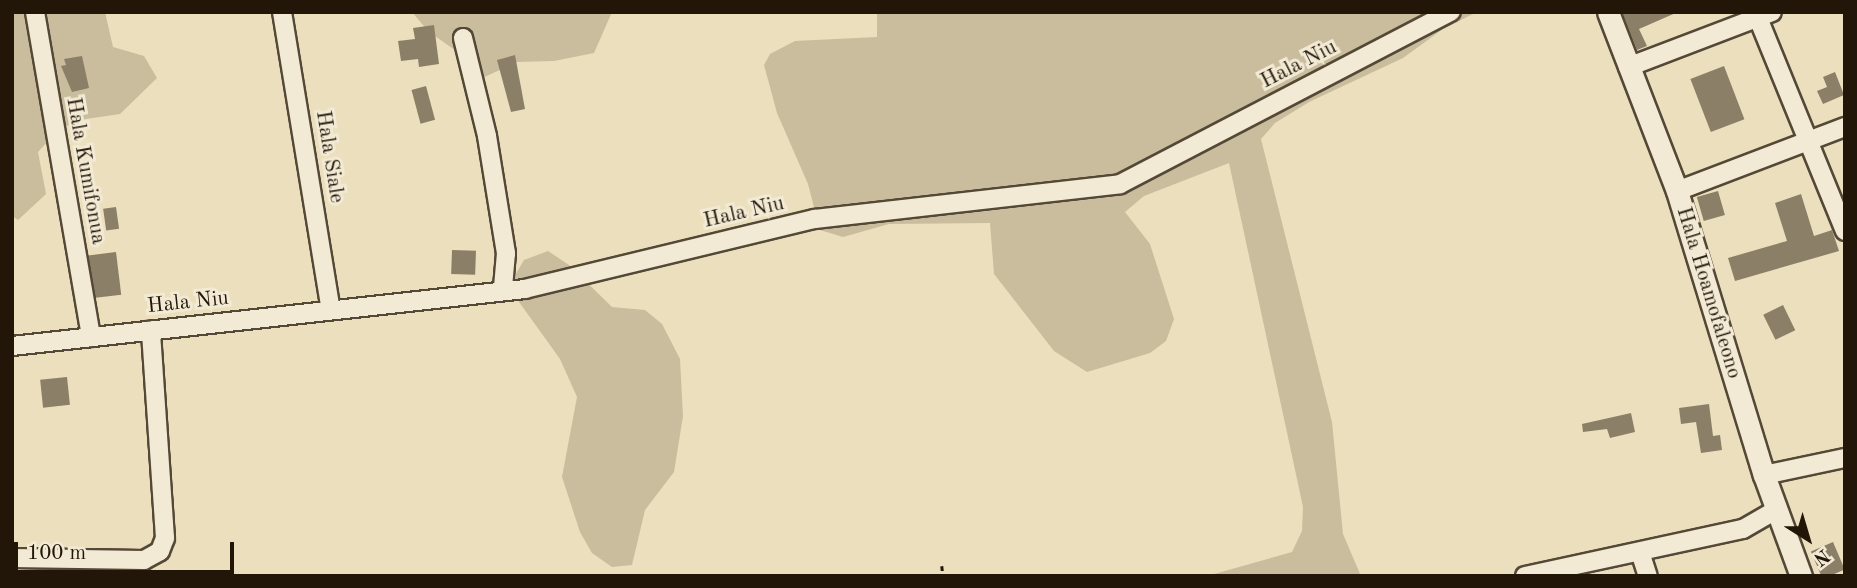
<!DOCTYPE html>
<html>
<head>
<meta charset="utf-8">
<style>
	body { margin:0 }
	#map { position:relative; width:1857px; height:588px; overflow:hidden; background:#ebdfbd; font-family:"Old Standard TT",serif }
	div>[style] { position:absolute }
	.green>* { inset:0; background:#c9bd9e }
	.building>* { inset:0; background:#8b7f67; transform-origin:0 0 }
	.path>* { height:2.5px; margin-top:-1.25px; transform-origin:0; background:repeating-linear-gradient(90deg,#221609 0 5px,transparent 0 8.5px) }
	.roads { filter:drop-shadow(2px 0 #544836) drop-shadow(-2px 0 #544836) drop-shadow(0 2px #544836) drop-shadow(0 -2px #544836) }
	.minor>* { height:18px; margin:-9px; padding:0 9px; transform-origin:9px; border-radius:9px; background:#f2ead4 }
	.tertiary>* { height:21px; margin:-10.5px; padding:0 10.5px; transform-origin:10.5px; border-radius:10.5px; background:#f2ead4 }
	span { translate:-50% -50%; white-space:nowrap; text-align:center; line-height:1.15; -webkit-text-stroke:6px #f2ead4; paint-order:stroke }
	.street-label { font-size:21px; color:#221609 }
	.frame { position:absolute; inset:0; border:14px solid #221609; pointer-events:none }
	.north { position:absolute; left:1773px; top:504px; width:70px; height:70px; -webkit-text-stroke:5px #f2ead4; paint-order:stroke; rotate:143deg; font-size:19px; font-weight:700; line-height:28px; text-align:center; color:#221609 }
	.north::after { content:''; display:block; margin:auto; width:24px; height:32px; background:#221609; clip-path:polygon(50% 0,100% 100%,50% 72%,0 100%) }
	.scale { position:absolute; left:14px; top:542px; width:220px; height:32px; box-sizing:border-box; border:4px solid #221609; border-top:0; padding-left:9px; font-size:21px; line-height:24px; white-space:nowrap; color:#221609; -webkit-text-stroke:5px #f2ead4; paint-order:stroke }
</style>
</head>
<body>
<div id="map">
	<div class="green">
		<div style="clip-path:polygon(12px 12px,105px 12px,113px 47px,144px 56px,157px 78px,120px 114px,79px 120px,57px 131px,38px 152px,46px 194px,18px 220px,12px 216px)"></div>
		<div style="clip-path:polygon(412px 12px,612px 12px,594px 53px,554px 61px,517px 62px,478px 80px,459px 53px,428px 31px)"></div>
		<div style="clip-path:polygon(877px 12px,1477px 12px,1443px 29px,1403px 58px,1309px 102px,1275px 123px,1261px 139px,1332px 422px,1343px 534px,1361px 576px,1207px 576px,1292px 552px,1302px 531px,1303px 507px,1229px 163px,1144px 196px,1125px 212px,1150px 244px,1174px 319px,1166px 341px,1150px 353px,1087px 372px,1054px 351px,994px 274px,990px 223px,889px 224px,843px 237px,820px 230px,808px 184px,777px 113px,764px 65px,770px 54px,795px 41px,877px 37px)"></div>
		<div style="clip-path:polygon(548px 251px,569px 265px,612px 307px,645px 310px,662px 324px,680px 359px,683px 416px,674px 472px,645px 510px,632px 565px,612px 567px,592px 553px,580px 532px,562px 477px,577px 397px,560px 359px,519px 302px,511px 282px,524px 260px)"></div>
	</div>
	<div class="building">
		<div style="clip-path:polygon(1622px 12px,1678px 12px,1639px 29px,1647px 46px,1637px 50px)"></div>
		<div style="clip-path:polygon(434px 25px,439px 64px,419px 67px,418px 59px,401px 61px,398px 41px,415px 39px,413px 28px)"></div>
		<div style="clip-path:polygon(515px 55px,525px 109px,511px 112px,497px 60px)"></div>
		<div style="clip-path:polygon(82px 56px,89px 88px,72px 92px,61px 66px,66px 65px,64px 59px)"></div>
		<div style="left:1724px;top:66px;width:57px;height:36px;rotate:69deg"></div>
		<div style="clip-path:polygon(1835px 72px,1844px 95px,1823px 104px,1817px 91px,1827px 87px,1823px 77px)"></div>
		<div style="left:426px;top:86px;width:35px;height:15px;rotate:75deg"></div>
		<div style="left:1718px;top:191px;width:25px;height:22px;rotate:74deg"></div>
		<div style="clip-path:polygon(1801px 194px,1814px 236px,1832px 230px,1839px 251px,1735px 281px,1728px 258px,1787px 241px,1775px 203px)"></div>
		<div style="left:116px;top:207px;width:22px;height:13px;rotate:82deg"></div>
		<div style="left:452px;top:250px;width:24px;height:24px;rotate:2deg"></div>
		<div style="left:116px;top:252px;width:43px;height:28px;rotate:83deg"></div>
		<div style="left:1783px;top:305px;width:28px;height:22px;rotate:64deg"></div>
		<div style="left:67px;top:377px;width:28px;height:27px;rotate:84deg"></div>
		<div style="clip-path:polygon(1709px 404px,1713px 436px,1720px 435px,1722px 450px,1701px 453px,1696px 422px,1681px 424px,1679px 408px)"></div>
		<div style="clip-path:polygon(1631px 413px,1635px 432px,1610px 438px,1607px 429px,1583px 432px,1582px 424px)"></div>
		<div style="left:1833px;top:542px;width:30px;height:24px;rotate:67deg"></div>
	</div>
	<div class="path">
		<div style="left:942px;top:566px;width:10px;rotate:84deg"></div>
	</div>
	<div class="roads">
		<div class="minor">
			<div style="left:35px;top:12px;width:330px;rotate:80.2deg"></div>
			<div style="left:282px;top:12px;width:302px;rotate:80.7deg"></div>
			<div style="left:1758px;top:18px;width:230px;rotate:67.8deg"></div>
			<div style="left:463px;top:38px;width:101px;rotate:76.2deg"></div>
			<div style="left:487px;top:136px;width:119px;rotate:80.8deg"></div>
			<div style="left:506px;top:253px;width:38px;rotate:95deg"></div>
			<div style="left:1628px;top:67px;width:154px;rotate:-20.9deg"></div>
			<div style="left:1677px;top:191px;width:180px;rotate:-20.9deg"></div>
			<div style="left:12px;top:346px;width:516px;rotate:-6.34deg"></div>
			<div style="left:525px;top:289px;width:298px;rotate:-13.6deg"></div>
			<div style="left:815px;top:219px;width:307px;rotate:-6.5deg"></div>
			<div style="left:1120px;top:184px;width:373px;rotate:-27.5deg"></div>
			<div style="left:1764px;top:475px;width:83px;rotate:-11.9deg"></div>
			<div style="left:1640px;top:552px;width:25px;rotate:72deg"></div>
			<div style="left:12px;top:558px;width:132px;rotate:0.9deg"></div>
			<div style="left:144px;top:560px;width:18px;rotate:-29deg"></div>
			<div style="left:160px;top:551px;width:14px;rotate:-69deg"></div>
			<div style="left:165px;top:538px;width:208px;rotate:-93.9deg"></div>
			<div style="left:1525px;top:576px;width:223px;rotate:-12.2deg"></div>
			<div style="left:1743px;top:529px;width:38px;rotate:-30deg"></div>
		</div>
		<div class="tertiary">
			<div style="left:1608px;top:12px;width:192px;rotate:68.9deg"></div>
			<div style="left:1677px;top:191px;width:297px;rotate:73deg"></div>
			<div style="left:1764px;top:475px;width:108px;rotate:69.9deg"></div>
		</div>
	</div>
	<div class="street-label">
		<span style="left:1299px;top:65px;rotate:-27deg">Hala Niu</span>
		<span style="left:329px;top:157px;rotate:81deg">Hala Siale</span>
		<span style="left:85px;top:171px;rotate:80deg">Hala Kumifonua</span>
		<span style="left:744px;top:213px;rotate:-13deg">Hala Niu</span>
		<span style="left:1708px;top:293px;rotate:73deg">Hala Hoamofaleono</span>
		<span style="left:188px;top:303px;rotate:-6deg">Hala Niu</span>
	</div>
	<div class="frame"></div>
	<div class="north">N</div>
	<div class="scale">100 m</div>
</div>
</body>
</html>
